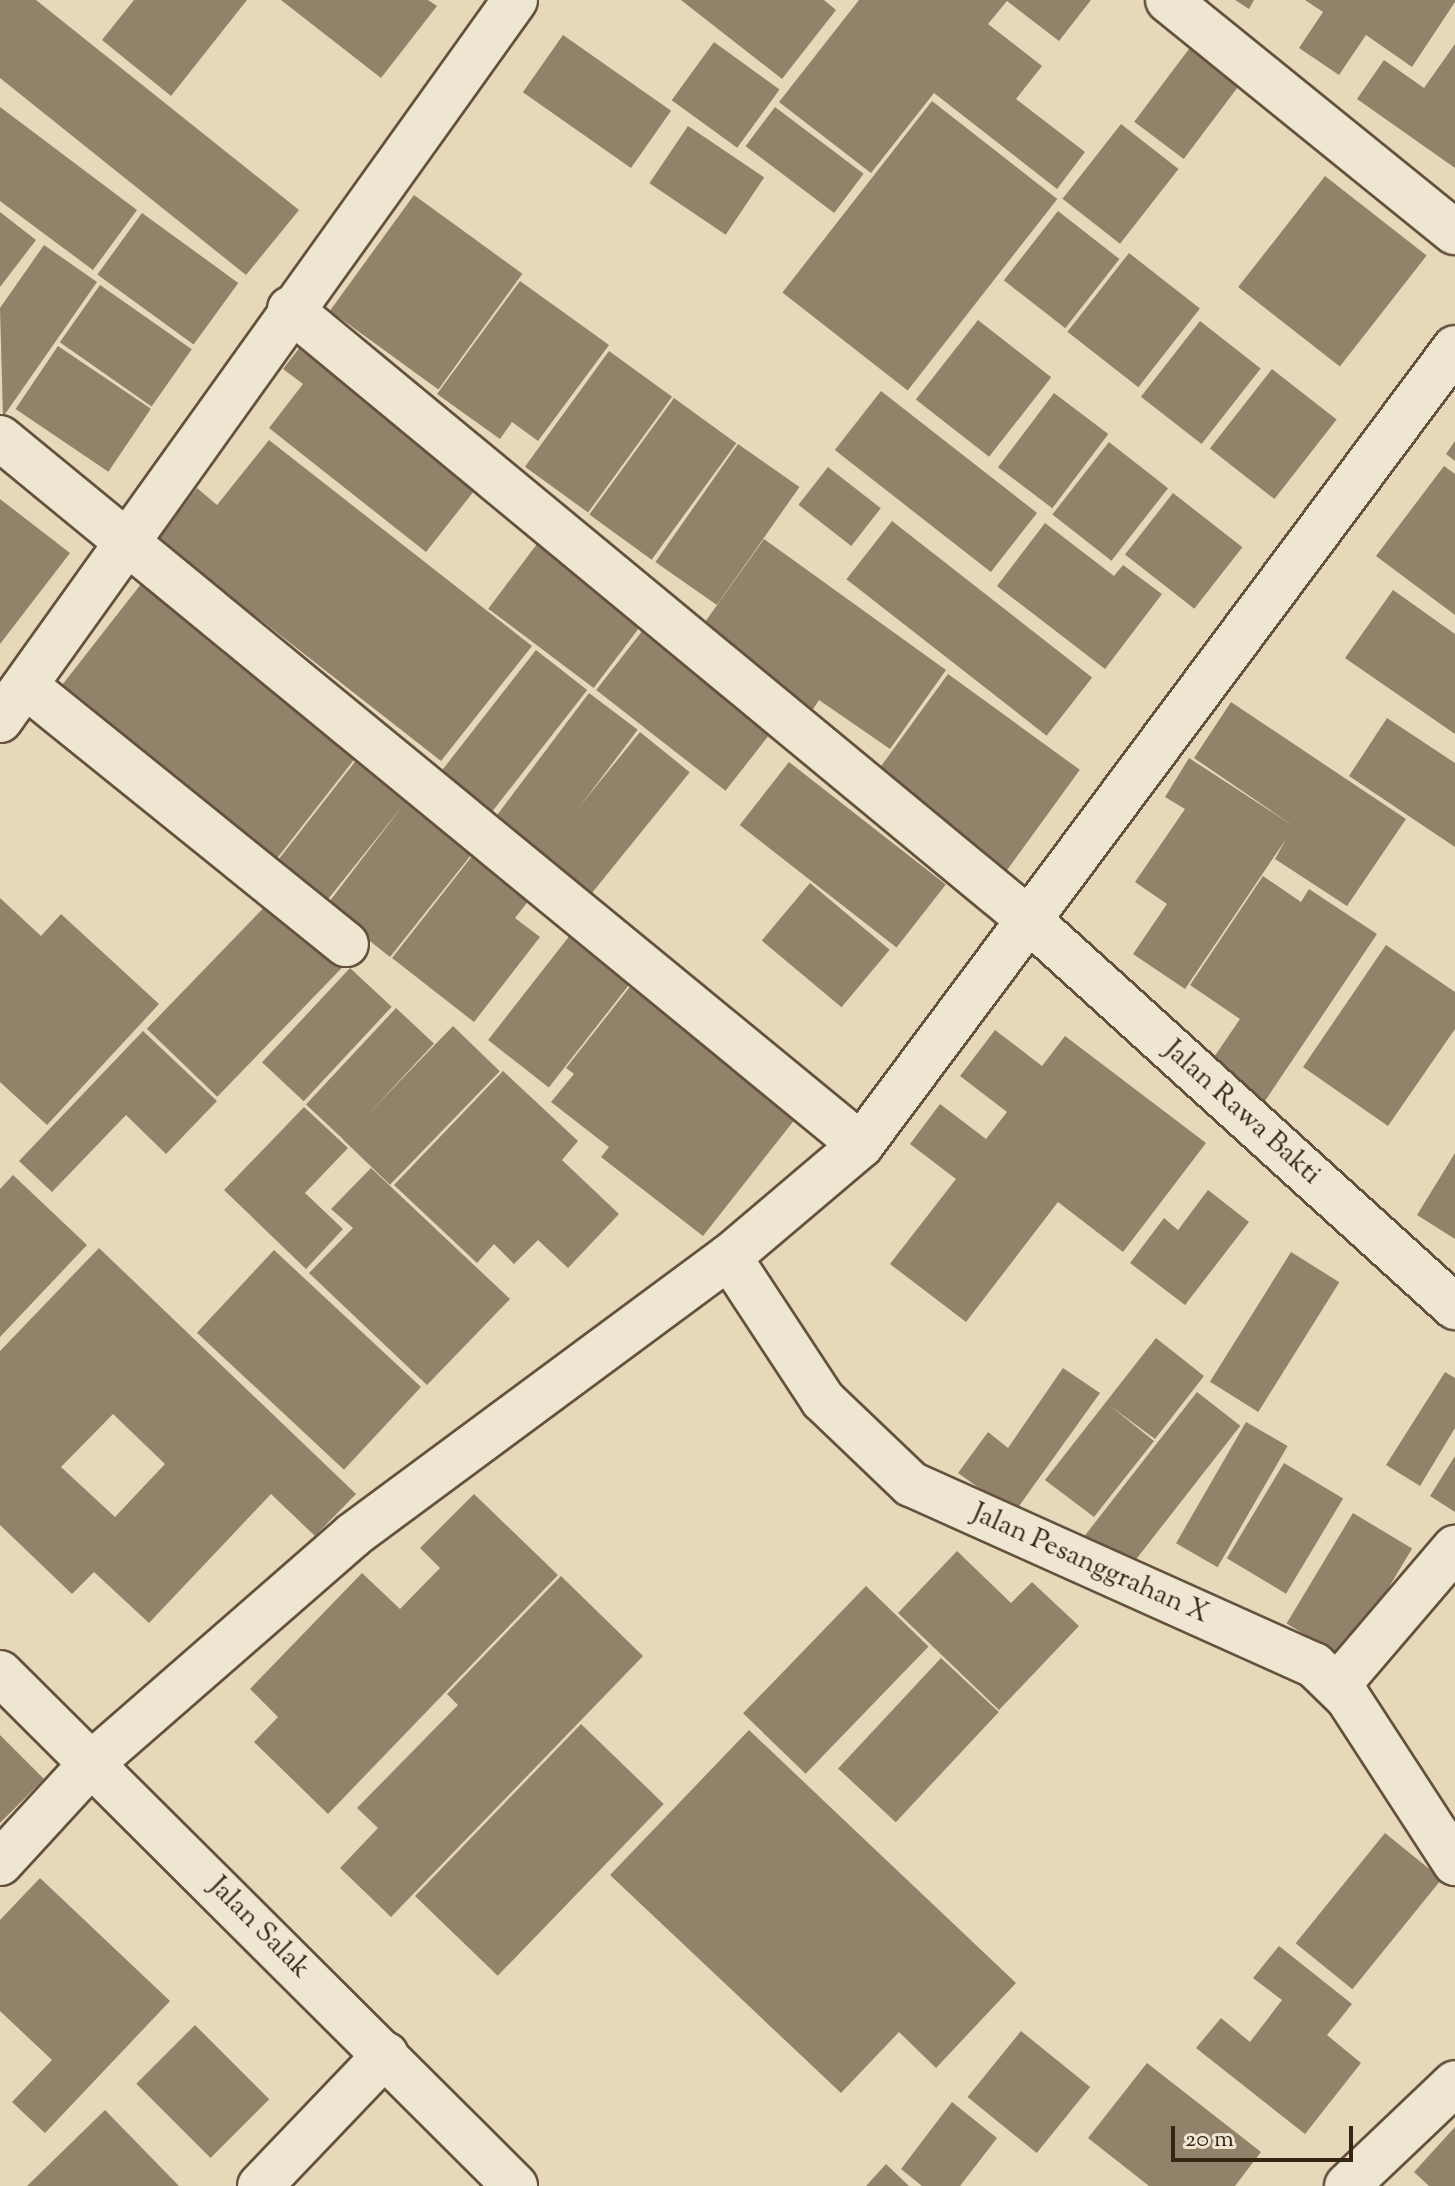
<!DOCTYPE html>
<html>
<head>
<meta charset="utf-8">
<style>
	body { margin:0 }
	#map { position:relative; width:1455px; height:2186px; overflow:hidden; background:#e7d8ba; font-family:"Sorts Mill Goudy",serif }
	div>[style] { position:absolute }
	.building>* { inset:0; background:#93826a; transform-origin:0 0 }
	.roads { filter:drop-shadow(2px 0 #63523d) drop-shadow(-2px 0 #63523d) drop-shadow(0 2px #63523d) drop-shadow(0 -2px #63523d) }
	.minor>* { height:44px; margin:-22px; padding:0 22px; transform-origin:22px; border-radius:22px; background:#efe6d2 }
	span { translate:-50% -50%; white-space:nowrap; text-align:center; line-height:1.15; -webkit-text-stroke:6px #efe6d2; paint-order:stroke }
	.street-label { font-size:28px; color:#372513 }
	.scale { position:absolute; left:1171px; top:2126px; width:182px; height:36px; box-sizing:border-box; border:4px solid #372513; border-top:0; padding-left:10px; font-size:24px; line-height:28px; white-space:nowrap; color:#372513; -webkit-text-stroke:6px #efe6d2; paint-order:stroke }
</style>
</head>
<body>
<div id="map">
	<div class="building">
		<div style="clip-path:polygon(0 0,36px 0,299px 210px,246px 275px,0 78px)"></div>
		<div style="clip-path:polygon(134px 0,247px 0,171px 96px,102px 40px)"></div>
		<div style="clip-path:polygon(281px 0,428px 0,437px 6px,381px 78px)"></div>
		<div style="clip-path:polygon(681px 0,824px 0,836px 10px,782px 79px)"></div>
		<div style="clip-path:polygon(859px 0,1091px 0,1059px 41px,1007px 1px,988px 24px,1042px 66px,1016px 99px,1085px 152px,1057px 189px,934px 93px,871px 173px,779px 102px)"></div>
		<div style="clip-path:polygon(1235px 0,1254px 0,1249px 9px)"></div>
		<div style="clip-path:polygon(1305px 0,1455px 0,1455px 2px,1412px 67px,1366px 35px,1339px 75px,1299px 48px,1323px 12px)"></div>
		<div style="left:563px;top:35px;width:132px;height:70px;rotate:35deg"></div>
		<div style="left:1195px;top:41px;width:62px;height:101px;rotate:37deg"></div>
		<div style="left:714px;top:42px;width:81px;height:72px;rotate:36deg"></div>
		<div style="clip-path:polygon(1455px 44px,1455px 168px,1357px 99px,1384px 60px,1424px 88px)"></div>
		<div style="left:932px;top:101px;width:159px;height:243px;rotate:38deg"></div>
		<div style="clip-path:polygon(0 107px,137px 210px,93px 270px,0 201px)"></div>
		<div style="left:775px;top:107px;width:111px;height:49px;rotate:37deg"></div>
		<div style="left:1121px;top:124px;width:73px;height:95px;rotate:38deg"></div>
		<div style="left:688px;top:126px;width:92px;height:69px;rotate:34deg"></div>
		<div style="left:1325px;top:176px;width:129px;height:141px;rotate:38deg"></div>
		<div style="left:414px;top:195px;width:134px;height:143px;rotate:36deg"></div>
		<div style="left:1058px;top:211px;width:78px;height:88px;rotate:38deg"></div>
		<div style="clip-path:polygon(0 212px,36px 240px,0 287px)"></div>
		<div style="left:142px;top:213px;width:119px;height:76px;rotate:36deg"></div>
		<div style="clip-path:polygon(44px 245px,97px 282px,3px 417px,0 308px)"></div>
		<div style="left:1129px;top:253px;width:90px;height:100px;rotate:38deg"></div>
		<div style="clip-path:polygon(520px 281px,609px 345px,538px 441px,512px 422px,500px 439px,437px 394px)"></div>
		<div style="left:100px;top:285px;width:112px;height:70px;rotate:35deg"></div>
		<div style="left:978px;top:320px;width:93px;height:101px;rotate:38deg"></div>
		<div style="left:1200px;top:321px;width:77px;height:96px;rotate:38deg"></div>
		<div style="left:58px;top:346px;width:112px;height:76px;rotate:34deg"></div>
		<div style="clip-path:polygon(300px 347px,478px 486px,426px 552px,269px 428px,303px 384px,283px 369px)"></div>
		<div style="left:609px;top:351px;width:78px;height:143px;rotate:36deg"></div>
		<div style="left:1272px;top:369px;width:82px;height:101px;rotate:38deg"></div>
		<div style="left:881px;top:391px;width:198px;height:75px;rotate:38deg"></div>
		<div style="left:1054px;top:393px;width:68px;height:93px;rotate:37deg"></div>
		<div style="left:674px;top:398px;width:77px;height:144px;rotate:36deg"></div>
		<div style="clip-path:polygon(269px 440px,532px 646px,441px 761px,157px 539px,197px 488px,217px 505px)"></div>
		<div style="clip-path:polygon(1455px 441px,1455px 461px,1446px 454px)"></div>
		<div style="left:1109px;top:442px;width:75px;height:92px;rotate:38deg"></div>
		<div style="left:738px;top:444px;width:75px;height:144px;rotate:35deg"></div>
		<div style="clip-path:polygon(1444px 466px,1455px 474px,1455px 615px,1376px 556px)"></div>
		<div style="left:828px;top:467px;width:67px;height:48px;rotate:38deg"></div>
		<div style="left:1173px;top:493px;width:88px;height:78px;rotate:38deg"></div>
		<div style="clip-path:polygon(0 499px,70px 553px,0 644px)"></div>
		<div style="left:892px;top:521px;width:254px;height:74px;rotate:38deg"></div>
		<div style="clip-path:polygon(1045px 523px,1114px 576px,1123px 565px,1162px 594px,1105px 669px,997px 586px)"></div>
		<div style="left:543px;top:536px;width:132px;height:91px;rotate:37deg"></div>
		<div style="clip-path:polygon(764px 539px,946px 670px,890px 749px,819px 700px,806px 720px,693px 639px)"></div>
		<div style="left:141px;top:584px;width:276px;height:137px;rotate:38deg"></div>
		<div style="clip-path:polygon(1393px 590px,1455px 634px,1455px 742px,1455px 734px,1345px 658px)"></div>
		<div style="left:643px;top:630px;width:164px;height:76px;rotate:38deg"></div>
		<div style="left:536px;top:650px;width:65px;height:160px;rotate:38deg"></div>
		<div style="left:948px;top:674px;width:163px;height:135px;rotate:36deg"></div>
		<div style="left:589px;top:693px;width:61px;height:157px;rotate:37deg"></div>
		<div style="clip-path:polygon(1231px 702px,1406px 819px,1347px 906px,1275px 859px,1286px 839px,1185px 989px,1133px 954px,1167px 904px,1135px 882px,1185px 809px,1165px 797px,1189px 758px,1295px 827px,1194px 758px)"></div>
		<div style="clip-path:polygon(1387px 718px,1455px 763px,1455px 847px,1349px 776px)"></div>
		<div style="left:640px;top:732px;width:64px;height:158px;rotate:39deg"></div>
		<div style="clip-path:polygon(361px 754px,479px 845px,390px 957px,326px 906px,404px 804px,325px 903px,275px 864px)"></div>
		<div style="left:789px;top:762px;width:199px;height:80px;rotate:38deg"></div>
		<div style="clip-path:polygon(480px 846px,537px 890px,515px 918px,540px 937px,474px 1022px,392px 958px)"></div>
		<div style="clip-path:polygon(1263px 876px,1301px 902px,1309px 889px,1377px 934px,1263px 1104px,1208px 1066px,1240px 1019px,1190px 985px)"></div>
		<div style="left:810px;top:883px;width:104px;height:75px;rotate:40deg"></div>
		<div style="left:276px;top:895px;width:98px;height:186px;rotate:44deg"></div>
		<div style="clip-path:polygon(0 898px,41px 936px,61px 914px,159px 1004px,47px 1125px,0 1082px)"></div>
		<div style="left:578px;top:925px;width:77px;height:146px;rotate:38deg"></div>
		<div style="clip-path:polygon(1386px 945px,1455px 992px,1455px 1029px,1388px 1126px,1303px 1067px)"></div>
		<div style="left:350px;top:968px;width:57px;height:129px;rotate:43deg"></div>
		<div style="clip-path:polygon(640px 974px,807px 1104px,703px 1236px,601px 1157px,609px 1147px,551px 1102px,574px 1074px,566px 1068px)"></div>
		<div style="left:396px;top:1008px;width:52px;height:132px;rotate:43deg"></div>
		<div style="left:453px;top:1026px;width:65px;height:158px;rotate:44deg"></div>
		<div style="clip-path:polygon(995px 1030px,1042px 1066px,1065px 1036px,1206px 1143px,1123px 1252px,1058px 1202px,966px 1322px,890px 1264px,956px 1179px,910px 1144px,940px 1104px,986px 1139px,1007px 1112px,960px 1076px)"></div>
		<div style="clip-path:polygon(143px 1031px,217px 1101px,166px 1154px,126px 1115px,52px 1192px,19px 1161px)"></div>
		<div style="clip-path:polygon(503px 1071px,578px 1141px,562px 1160px,619px 1214px,568px 1268px,538px 1240px,514px 1264px,494px 1244px,477px 1263px,394px 1185px)"></div>
		<div style="clip-path:polygon(304px 1107px,348px 1148px,305px 1193px,343px 1229px,306px 1269px,224px 1190px)"></div>
		<div style="clip-path:polygon(1455px 1153px,1455px 1239px,1417px 1215px)"></div>
		<div style="clip-path:polygon(371px 1168px,510px 1299px,427px 1385px,309px 1273px,353px 1228px,331px 1209px)"></div>
		<div style="clip-path:polygon(13px 1175px,87px 1245px,0 1337px,0 1189px)"></div>
		<div style="clip-path:polygon(1208px 1190px,1249px 1222px,1185px 1305px,1130px 1263px,1164px 1218px,1178px 1230px)"></div>
		<div style="clip-path:polygon(evenodd,99px 1248px,356px 1494px,315px 1536px,271px 1494px,149px 1623px,94px 1572px,72px 1594px,0 1525px,0 1351px,99px 1248px,113px 1414px,165px 1464px,115px 1517px,61px 1467px,113px 1414px)"></div>
		<div style="left:274px;top:1250px;width:201px;height:113px;rotate:43deg"></div>
		<div style="left:1291px;top:1252px;width:57px;height:153px;rotate:32deg"></div>
		<div style="clip-path:polygon(1156px 1338px,1204px 1376px,1155px 1439px,1109px 1405px,1154px 1441px,1094px 1517px,1045px 1480px)"></div>
		<div style="clip-path:polygon(1063px 1368px,1100px 1393px,1014px 1513px,958px 1473px,988px 1432px,1008px 1448px)"></div>
		<div style="clip-path:polygon(1445px 1372px,1455px 1378px,1455px 1428px,1420px 1486px,1386px 1465px)"></div>
		<div style="left:1197px;top:1392px;width:55px;height:183px;rotate:38deg"></div>
		<div style="left:1246px;top:1422px;width:48px;height:140px;rotate:30deg"></div>
		<div style="clip-path:polygon(1455px 1456px,1455px 1512px,1430px 1496px)"></div>
		<div style="left:1284px;top:1463px;width:69px;height:111px;rotate:31deg"></div>
		<div style="clip-path:polygon(474px 1494px,558px 1575px,328px 1814px,254px 1742px,278px 1717px,250px 1689px,362px 1573px,400px 1609px,440px 1568px,420px 1548px)"></div>
		<div style="left:1353px;top:1513px;width:69px;height:129px;rotate:31deg"></div>
		<div style="clip-path:polygon(957px 1551px,1011px 1603px,1032px 1582px,1079px 1626px,999px 1710px,898px 1613px)"></div>
		<div style="clip-path:polygon(561px 1576px,643px 1656px,391px 1917px,340px 1868px,378px 1828px,357px 1808px,458px 1705px,447px 1694px)"></div>
		<div style="left:866px;top:1586px;width:87px;height:177px;rotate:44deg"></div>
		<div style="left:941px;top:1658px;width:79px;height:151px;rotate:43deg"></div>
		<div style="left:581px;top:1724px;width:115px;height:239px;rotate:44deg"></div>
		<div style="clip-path:polygon(749px 1730px,1016px 1983px,936px 2068px,899px 2032px,841px 2093px,610px 1875px)"></div>
		<div style="clip-path:polygon(0 1735px,44px 1779px,0 1823px)"></div>
		<div style="left:1385px;top:1833px;width:73px;height:142px;rotate:39deg"></div>
		<div style="clip-path:polygon(40px 1878px,170px 2001px,45px 2133px,12px 2102px,52px 2060px,0 2011px,0 1920px)"></div>
		<div style="clip-path:polygon(1279px 1946px,1352px 2004px,1327px 2035px,1361px 2063px,1305px 2134px,1196px 2048px,1221px 2018px,1250px 2042px,1282px 2000px,1253px 1978px)"></div>
		<div style="left:195px;top:2025px;width:105px;height:83px;rotate:45deg"></div>
		<div style="left:1021px;top:2031px;width:89px;height:85px;rotate:39deg"></div>
		<div style="clip-path:polygon(1147px 2063px,1261px 2152px,1235px 2186px,1149px 2186px,1088px 2138px)"></div>
		<div style="clip-path:polygon(952px 2102px,997px 2138px,960px 2186px,922px 2186px,901px 2169px)"></div>
		<div style="clip-path:polygon(105px 2110px,179px 2186px,27px 2186px)"></div>
		<div style="clip-path:polygon(1455px 2127px,1455px 2186px,1429px 2186px,1414px 2172px)"></div>
		<div style="clip-path:polygon(886px 2164px,909px 2186px,866px 2186px)"></div>
	</div>
	<div class="roads">
		<div class="minor">
			<div style="left:1168px;top:0;width:369px;rotate:39deg"></div>
			<div style="left:290px;top:309px;width:959px;rotate:39.58deg"></div>
			<div style="left:1029px;top:920px;width:576px;rotate:42.25deg"></div>
			<div style="left:0;top:438px;width:1114px;rotate:39.39deg"></div>
			<div style="left:26px;top:686px;width:411px;rotate:38.9deg"></div>
			<div style="left:0;top:720px;width:885px;rotate:-54.42deg"></div>
			<div style="left:729px;top:1257px;width:171px;rotate:56.7deg"></div>
			<div style="left:823px;top:1400px;width:122px;rotate:43.7deg"></div>
			<div style="left:911px;top:1484px;width:442px;rotate:24.2deg"></div>
			<div style="left:1314px;top:1665px;width:47px;rotate:44.1deg"></div>
			<div style="left:1348px;top:1698px;width:197px;rotate:57deg"></div>
			<div style="left:0;top:1673px;width:727px;rotate:44.89deg"></div>
			<div style="left:1337px;top:1686px;width:182px;rotate:-49.5deg"></div>
			<div style="left:0;top:1863px;width:136px;rotate:-47.4deg"></div>
			<div style="left:92px;top:1763px;width:347px;rotate:-41.1deg"></div>
			<div style="left:353px;top:1535px;width:468px;rotate:-36.5deg"></div>
			<div style="left:729px;top:1257px;width:173px;rotate:-40.3deg"></div>
			<div style="left:861px;top:1145px;width:994px;rotate:-53.3deg"></div>
			<div style="left:260px;top:2186px;width:182px;rotate:-46.3deg"></div>
			<div style="left:1347px;top:2186px;width:149px;rotate:-43.6deg"></div>
		</div>
	</div>
	<div class="street-label">
		<span style="left:1242px;top:1113px;rotate:42deg">Jalan Rawa Bakti</span>
		<span style="left:1090px;top:1564px;rotate:24deg">Jalan Pesanggrahan X</span>
		<span style="left:259px;top:1928px;rotate:45deg">Jalan Salak</span>
	</div>
	<div class="scale">20 m</div>
</div>
</body>
</html>
